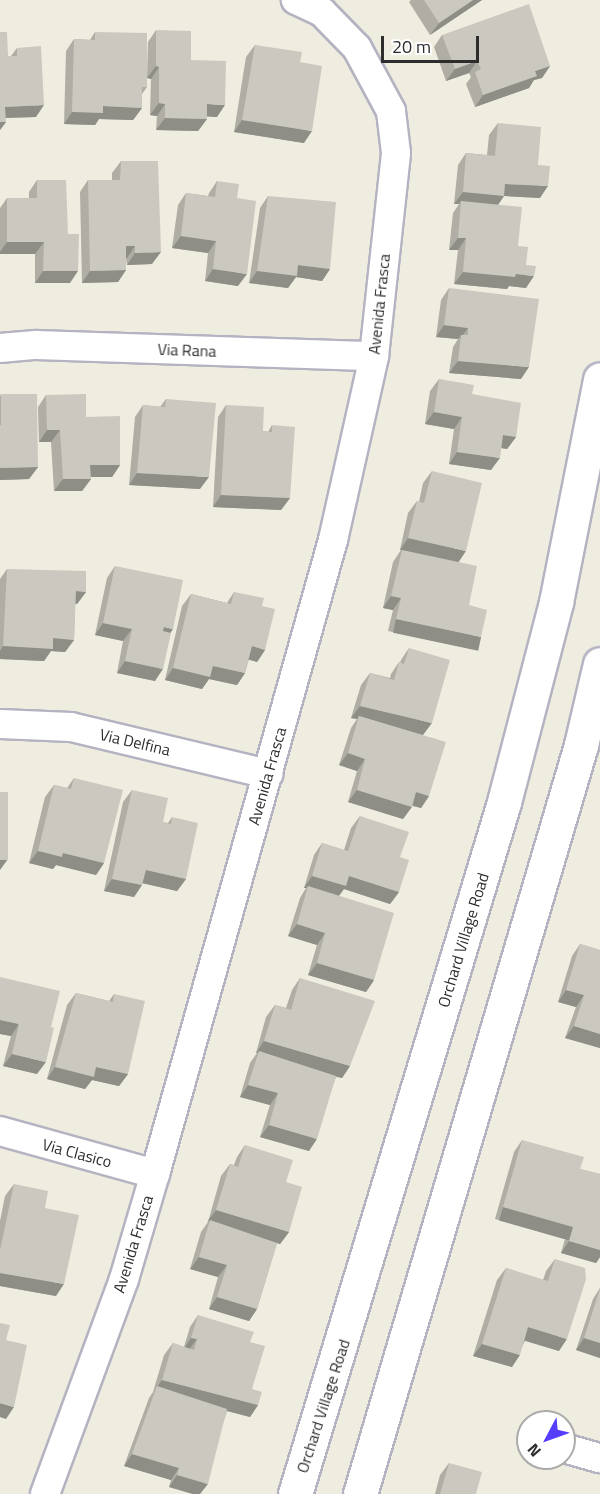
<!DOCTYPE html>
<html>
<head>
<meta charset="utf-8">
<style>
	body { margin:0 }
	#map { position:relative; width:600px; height:1494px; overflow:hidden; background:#efede0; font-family:"Titillium Web",sans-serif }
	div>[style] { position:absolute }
	.roads { filter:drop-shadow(2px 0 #b5b3c1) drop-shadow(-2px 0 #b5b3c1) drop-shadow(0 2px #b5b3c1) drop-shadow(0 -2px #b5b3c1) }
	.minor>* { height:28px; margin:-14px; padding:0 14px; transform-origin:14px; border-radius:14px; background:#fff }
	.secondary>* { height:33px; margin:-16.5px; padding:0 16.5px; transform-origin:16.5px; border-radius:16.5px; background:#fff }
	.wall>* { inset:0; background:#afada4 }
	.shaded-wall>* { inset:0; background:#8e8d86; transform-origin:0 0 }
	.building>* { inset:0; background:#cbc9bf; transform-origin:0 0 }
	span { translate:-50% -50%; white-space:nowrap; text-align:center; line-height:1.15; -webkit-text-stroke:5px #fff; paint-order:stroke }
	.street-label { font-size:16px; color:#2d2d2d }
	.north { position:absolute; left:516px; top:1410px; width:60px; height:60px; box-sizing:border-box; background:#fff; border:2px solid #ababab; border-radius:50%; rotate:229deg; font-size:16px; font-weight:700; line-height:24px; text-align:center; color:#2d2d2d }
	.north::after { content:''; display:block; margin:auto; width:21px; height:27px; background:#553ffd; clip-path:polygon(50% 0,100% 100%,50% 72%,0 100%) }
	.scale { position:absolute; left:381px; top:36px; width:98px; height:27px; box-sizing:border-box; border:3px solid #2d2d2d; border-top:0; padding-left:8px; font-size:18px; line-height:21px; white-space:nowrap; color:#2d2d2d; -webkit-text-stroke:4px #fff; paint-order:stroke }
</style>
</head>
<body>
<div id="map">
	<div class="roads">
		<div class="minor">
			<div style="left:0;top:348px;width:36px;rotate:-5deg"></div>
			<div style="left:36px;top:345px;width:338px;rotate:1.9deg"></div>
			<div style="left:0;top:724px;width:71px;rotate:2.4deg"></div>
			<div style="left:71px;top:727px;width:203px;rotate:13.4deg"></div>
			<div style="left:0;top:1131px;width:161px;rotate:15.5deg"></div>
			<div style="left:564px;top:1448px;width:37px;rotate:16deg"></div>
			<div style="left:45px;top:1494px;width:229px;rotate:-69.8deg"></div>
			<div style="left:124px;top:1279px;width:109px;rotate:-73.6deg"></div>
			<div style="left:155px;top:1174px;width:659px;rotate:-74.32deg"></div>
			<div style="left:333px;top:540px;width:189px;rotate:-77.4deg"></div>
			<div style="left:374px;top:356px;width:204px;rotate:-83.8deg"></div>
			<div style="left:396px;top:153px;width:42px;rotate:-96.8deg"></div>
			<div style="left:391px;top:111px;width:72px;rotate:-118.4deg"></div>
			<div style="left:357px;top:48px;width:50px;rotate:-134.2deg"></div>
			<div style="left:322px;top:12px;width:29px;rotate:-155deg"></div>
		</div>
		<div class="secondary">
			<div style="left:295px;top:1494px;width:723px;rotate:-73.19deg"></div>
			<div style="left:504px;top:802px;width:207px;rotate:-75.4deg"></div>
			<div style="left:556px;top:602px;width:227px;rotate:-78.8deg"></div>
			<div style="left:360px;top:1494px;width:781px;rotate:-73.56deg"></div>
			<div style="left:581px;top:745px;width:83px;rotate:-76.8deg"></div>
		</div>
	</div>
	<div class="wall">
		<div style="clip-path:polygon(411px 0,482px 0,430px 35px,409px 2px)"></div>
		<div style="clip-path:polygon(156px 30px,191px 60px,217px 117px,207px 116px,207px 119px,198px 131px,156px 130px,157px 116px,150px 115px,151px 79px,147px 78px,148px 42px)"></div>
		<div style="clip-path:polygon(0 32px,8px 56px,11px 56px,17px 48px,36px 117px,5px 118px,6px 122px,0 130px)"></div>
		<div style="clip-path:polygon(95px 32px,147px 87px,142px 94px,142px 108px,133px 120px,99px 119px,95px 125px,64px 124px,66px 51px,74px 39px,90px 40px)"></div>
		<div style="clip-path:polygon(442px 35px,550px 66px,542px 78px,534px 80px,529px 88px,475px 107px,466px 84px,471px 77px,469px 73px,446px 81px,434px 47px)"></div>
		<div style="clip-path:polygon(255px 45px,300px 62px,304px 143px,234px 132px,246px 57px)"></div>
		<div style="clip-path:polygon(498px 123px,538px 165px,540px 198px,504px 196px,498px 204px,518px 246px,526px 265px,526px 288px,509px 286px,507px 289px,454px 284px,458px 250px,449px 250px,453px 213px,459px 204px,454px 204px,458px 165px,466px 153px,487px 155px,489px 135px)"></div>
		<div style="clip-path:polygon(121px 161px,152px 264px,127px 265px,126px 258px,126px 270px,118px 282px,82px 283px,80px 192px,88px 180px,112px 180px,112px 173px)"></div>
		<div style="clip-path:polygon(37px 180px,70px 283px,35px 283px,35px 254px,0 254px,0 208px,7px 198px,29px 198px,29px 192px)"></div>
		<div style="clip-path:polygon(217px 181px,237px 198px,238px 286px,205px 281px,208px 253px,172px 248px,178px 205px,186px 193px,208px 196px,209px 193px)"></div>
		<div style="clip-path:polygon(268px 196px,330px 269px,322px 281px,296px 277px,288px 288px,249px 283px,260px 208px)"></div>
		<div style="clip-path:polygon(449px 288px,521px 379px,449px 373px,453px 347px,458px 339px,436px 337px,441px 300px)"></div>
		<div style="clip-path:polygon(439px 379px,472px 394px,516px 437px,507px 449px,501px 448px,491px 470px,449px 464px,454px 429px,425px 424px,430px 391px)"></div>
		<div style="clip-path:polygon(1px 394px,38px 467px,29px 479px,0 480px,0 396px)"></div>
		<div style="clip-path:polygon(46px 395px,86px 417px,120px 465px,112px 477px,91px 477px,91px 479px,82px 491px,54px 491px,51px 442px,39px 442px,38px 407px)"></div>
		<div style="clip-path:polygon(166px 399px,200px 489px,129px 485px,135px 417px,143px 405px,160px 407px)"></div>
		<div style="clip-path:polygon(226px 405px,263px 431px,268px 432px,272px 425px,290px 498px,281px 510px,213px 507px,218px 417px)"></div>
		<div style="clip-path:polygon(432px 471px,458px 562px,469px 605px,472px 649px,388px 631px,393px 610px,383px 608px,393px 562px,401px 550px,400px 550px,408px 513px,417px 501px,419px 502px,423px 483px)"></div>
		<div style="clip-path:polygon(115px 566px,170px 633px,155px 681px,117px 673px,123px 641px,95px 635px,107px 578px)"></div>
		<div style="clip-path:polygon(7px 569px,86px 592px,77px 604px,75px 604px,74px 640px,65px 652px,51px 651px,44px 661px,0 659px,0 579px)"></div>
		<div style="clip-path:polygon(234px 592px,262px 606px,265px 650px,257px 662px,249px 659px,245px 673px,237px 685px,209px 679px,202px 689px,165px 680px,182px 606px,191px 594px,227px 603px)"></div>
		<div style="clip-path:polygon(409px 648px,423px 735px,429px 796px,421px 808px,412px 806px,403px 819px,348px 802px,357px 771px,339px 765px,351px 728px,357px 719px,351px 718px,361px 685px,370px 673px,390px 678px,391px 674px,399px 662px,400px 663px,401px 660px)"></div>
		<div style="clip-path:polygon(74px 778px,104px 863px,96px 875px,56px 865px,53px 869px,29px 863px,45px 797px,54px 785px,67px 788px)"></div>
		<div style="clip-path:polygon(132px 790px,163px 822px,168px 823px,172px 817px,186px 879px,177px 891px,143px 883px,134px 897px,104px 891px,123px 802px)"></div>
		<div style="clip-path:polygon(360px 816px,400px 857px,399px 892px,390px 904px,344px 889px,339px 896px,374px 980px,366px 992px,308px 975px,317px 945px,288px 936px,300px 898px,306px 888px,304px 888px,314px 855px,322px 843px,344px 850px,351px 828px)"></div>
		<div style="clip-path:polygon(580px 944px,600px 950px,600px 1048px,565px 1038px,576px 1007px,558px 1002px,572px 956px)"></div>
		<div style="clip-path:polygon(0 977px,37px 1074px,3px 1066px,11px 1036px,0 1034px)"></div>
		<div style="clip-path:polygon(300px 978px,350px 1066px,342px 1078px,336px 1077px,309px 1151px,260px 1137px,270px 1105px,240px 1097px,250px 1063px,257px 1053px,256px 1053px,266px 1017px,275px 1005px,286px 1008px,292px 990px)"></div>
		<div style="clip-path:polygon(76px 993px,109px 1001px,114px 994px,128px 1074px,119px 1086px,92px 1080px,85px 1089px,47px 1079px,67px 1005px)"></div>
		<div style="clip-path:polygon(522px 1140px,580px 1169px,600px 1174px,600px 1257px,596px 1263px,561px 1253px,565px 1239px,495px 1219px,514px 1152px)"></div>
		<div style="clip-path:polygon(245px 1145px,286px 1182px,289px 1232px,280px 1244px,277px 1243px,257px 1309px,249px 1321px,209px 1309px,218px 1277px,190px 1269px,201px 1232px,208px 1222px,221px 1176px,230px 1164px,234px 1165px,237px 1157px)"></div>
		<div style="clip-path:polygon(14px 1184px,45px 1208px,56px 1296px,0 1286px,0 1221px,5px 1196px)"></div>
		<div style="clip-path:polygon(555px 1259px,559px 1351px,525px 1341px,512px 1367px,473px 1356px,497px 1280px,506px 1268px,543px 1280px,546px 1271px)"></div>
		<div style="clip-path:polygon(600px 1288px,600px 1358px,576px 1350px,593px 1299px)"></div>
		<div style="clip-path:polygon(198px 1315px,250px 1342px,252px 1389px,258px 1405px,250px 1417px,227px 1411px,200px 1494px,193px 1494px,169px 1487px,171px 1480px,124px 1466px,149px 1398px,153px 1392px,164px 1355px,173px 1343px,184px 1347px,190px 1327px)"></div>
		<div style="clip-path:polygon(449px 1463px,476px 1494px,435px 1494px,440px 1475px)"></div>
	</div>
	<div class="shaded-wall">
		<div style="clip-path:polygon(473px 0,482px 0,430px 35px,439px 23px)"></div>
		<div style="clip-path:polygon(477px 61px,469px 73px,446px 81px,455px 69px)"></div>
		<div style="clip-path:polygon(156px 66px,159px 67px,151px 79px,147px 78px)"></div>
		<div style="clip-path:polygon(550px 66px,542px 78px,534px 80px,529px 88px,475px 107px,483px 95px,535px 71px)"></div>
		<div style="clip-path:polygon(159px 103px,165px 104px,157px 116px,150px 115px)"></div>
		<div style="clip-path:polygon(207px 104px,225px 105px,217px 117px,198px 116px)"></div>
		<div style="clip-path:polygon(44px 105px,36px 117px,0 118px,5px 107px)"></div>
		<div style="clip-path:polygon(103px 106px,142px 108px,133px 120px,99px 119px,95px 125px,64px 124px,72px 112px)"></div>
		<div style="clip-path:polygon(165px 118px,207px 119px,198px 131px,156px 130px)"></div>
		<div style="clip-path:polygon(242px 120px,312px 131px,304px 143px,234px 132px)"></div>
		<div style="clip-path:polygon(0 122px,6px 122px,0 130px)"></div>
		<div style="clip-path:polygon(505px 184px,548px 186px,540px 198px,504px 196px,496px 208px,461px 201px,459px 204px,454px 204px,463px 192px)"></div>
		<div style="clip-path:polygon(181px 236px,216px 241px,208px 253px,172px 248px)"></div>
		<div style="clip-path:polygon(458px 238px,466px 238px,458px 250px,449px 250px)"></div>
		<div style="clip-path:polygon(7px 242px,44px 242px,35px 254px,0 254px,0 252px)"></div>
		<div style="clip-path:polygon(126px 246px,135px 246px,127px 258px,117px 258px)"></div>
		<div style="clip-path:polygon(161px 252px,152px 264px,127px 265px,135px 253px)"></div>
		<div style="clip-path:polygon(298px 265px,330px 269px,322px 281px,296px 277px,288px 288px,249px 283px,257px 271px)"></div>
		<div style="clip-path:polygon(213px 269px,247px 274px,238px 286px,205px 281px)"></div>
		<div style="clip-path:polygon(126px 270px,118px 282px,82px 283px,90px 271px)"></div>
		<div style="clip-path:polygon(43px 271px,78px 271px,70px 283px,35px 283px)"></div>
		<div style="clip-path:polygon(463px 272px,516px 274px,534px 276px,526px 288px,509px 286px,507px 289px,454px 284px)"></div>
		<div style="clip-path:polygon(444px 325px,468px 328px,460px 339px,461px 335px,458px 339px,436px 337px)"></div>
		<div style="clip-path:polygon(458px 361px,529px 367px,521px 379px,449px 373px)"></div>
		<div style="clip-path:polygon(434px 412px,462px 417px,454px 429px,425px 424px)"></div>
		<div style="clip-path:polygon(47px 430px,60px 430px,51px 442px,39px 442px)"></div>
		<div style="clip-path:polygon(503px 435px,516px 437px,507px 449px,495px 447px)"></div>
		<div style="clip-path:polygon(457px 452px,500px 458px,491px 470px,449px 464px)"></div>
		<div style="clip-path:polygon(90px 465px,120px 465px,112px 477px,82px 477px)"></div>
		<div style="clip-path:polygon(38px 467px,29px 479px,0 480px,0 468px)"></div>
		<div style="clip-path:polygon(137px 473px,209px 477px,200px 489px,129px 485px)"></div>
		<div style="clip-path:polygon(63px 479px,91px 479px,82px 491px,54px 491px)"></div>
		<div style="clip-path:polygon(221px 495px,290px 498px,281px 510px,213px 507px)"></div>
		<div style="clip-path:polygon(408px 538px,466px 551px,458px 563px,400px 550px)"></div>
		<div style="clip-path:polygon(76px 591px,86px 592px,77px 604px,67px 603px)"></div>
		<div style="clip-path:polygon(391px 596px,401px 598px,393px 610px,383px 608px)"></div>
		<div style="left:396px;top:619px;width:87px;height:14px;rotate:12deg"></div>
		<div style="clip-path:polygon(103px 623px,132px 629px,123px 641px,95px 635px)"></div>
		<div style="clip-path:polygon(164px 627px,173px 629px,165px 641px,156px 639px)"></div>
		<div style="clip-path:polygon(53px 638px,74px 640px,65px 652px,51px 651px,44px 661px,0 659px,0 651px,3px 646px)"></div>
		<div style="clip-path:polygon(252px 646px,265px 650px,257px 662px,243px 658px)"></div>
		<div style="clip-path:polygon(125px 661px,163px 669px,155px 681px,117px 673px)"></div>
		<div style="clip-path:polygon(213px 666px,245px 673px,237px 685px,209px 679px,202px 689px,165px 680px,173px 668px)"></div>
		<div style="clip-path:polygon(360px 706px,432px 723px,423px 735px,359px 716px,357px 719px,351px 718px)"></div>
		<div style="clip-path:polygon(348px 753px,365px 759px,357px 771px,339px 765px)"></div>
		<div style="clip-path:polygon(357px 790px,412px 807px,403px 819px,348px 802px)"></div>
		<div style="clip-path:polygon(416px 792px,429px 796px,421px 808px,408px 804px)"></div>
		<div style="clip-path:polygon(38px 851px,63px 853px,104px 863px,96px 875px,56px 865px,53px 869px,29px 863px)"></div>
		<div style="clip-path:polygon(8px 859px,0 870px,0 860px)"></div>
		<div style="clip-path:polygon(146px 870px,186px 879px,177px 891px,137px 882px)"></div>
		<div style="clip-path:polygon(312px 876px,349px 876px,399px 892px,390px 904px,344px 889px,337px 898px,308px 886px,306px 888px,304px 888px)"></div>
		<div style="clip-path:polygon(112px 879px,142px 885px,134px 897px,104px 891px)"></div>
		<div style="clip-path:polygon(297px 924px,325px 933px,317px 945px,288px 936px)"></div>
		<div style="clip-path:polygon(317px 963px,374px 980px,366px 992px,308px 975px)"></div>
		<div style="clip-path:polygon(566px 990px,584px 995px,576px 1007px,558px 1002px)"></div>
		<div style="clip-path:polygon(0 1020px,19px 1024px,11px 1036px,0 1034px)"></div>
		<div style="clip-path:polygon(574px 1026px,600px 1034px,600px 1048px,565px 1038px)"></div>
		<div style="clip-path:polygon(264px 1041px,350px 1066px,342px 1078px,258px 1054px,259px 1051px,257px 1053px,256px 1053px)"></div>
		<div style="clip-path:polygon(12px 1054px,46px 1062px,37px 1074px,3px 1066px)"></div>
		<div style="clip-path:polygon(55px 1067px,96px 1067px,128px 1074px,119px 1086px,92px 1080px,85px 1089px,47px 1079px)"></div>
		<div style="clip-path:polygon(248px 1085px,278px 1093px,270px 1105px,240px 1097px)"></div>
		<div style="clip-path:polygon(269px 1125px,317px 1139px,309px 1151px,260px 1137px)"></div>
		<div style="left:503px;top:1207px;width:73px;height:14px;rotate:16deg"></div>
		<div style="clip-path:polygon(216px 1210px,289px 1232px,280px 1244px,209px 1223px,210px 1220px,207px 1222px)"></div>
		<div style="clip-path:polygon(569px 1241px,600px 1250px,600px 1257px,596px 1263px,561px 1253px)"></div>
		<div style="clip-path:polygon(199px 1257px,227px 1265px,218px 1277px,190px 1269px)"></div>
		<div style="clip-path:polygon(0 1273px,64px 1284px,56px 1296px,0 1286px)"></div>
		<div style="clip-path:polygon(217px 1297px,257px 1309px,249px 1321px,209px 1309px)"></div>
		<div style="clip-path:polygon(528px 1327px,567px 1339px,559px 1351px,520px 1339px)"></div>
		<div style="clip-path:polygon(191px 1338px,197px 1339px,188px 1351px,183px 1350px)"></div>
		<div style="clip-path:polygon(584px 1338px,600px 1343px,600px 1358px,576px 1350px)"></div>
		<div style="clip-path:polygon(482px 1344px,520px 1355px,512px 1367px,473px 1356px)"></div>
		<div style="clip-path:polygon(162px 1380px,258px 1405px,250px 1417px,155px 1392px,157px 1387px)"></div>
		<div style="clip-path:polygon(0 1403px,14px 1407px,6px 1419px,0 1417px)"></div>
		<div style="clip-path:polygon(132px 1454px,179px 1468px,171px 1480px,124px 1466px)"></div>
		<div style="clip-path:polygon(177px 1475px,208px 1484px,200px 1494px,193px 1494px,169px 1487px)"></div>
	</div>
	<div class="building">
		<div style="clip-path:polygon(424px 0,473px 0,439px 23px)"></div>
		<div style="clip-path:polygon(529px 4px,550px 66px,535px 71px,537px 76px,483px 95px,475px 72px,481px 69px,477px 61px,455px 69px,442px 35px)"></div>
		<div style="clip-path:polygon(156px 30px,191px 31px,191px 60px,226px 61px,225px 105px,207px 104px,207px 119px,165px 118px,165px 104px,159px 103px,159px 67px,156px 66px)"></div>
		<div style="clip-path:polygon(0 32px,7px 32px,8px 56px,17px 56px,17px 48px,41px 46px,44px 105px,5px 107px,6px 122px,0 122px)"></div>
		<div style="clip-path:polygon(95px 32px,147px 33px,147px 87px,142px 87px,142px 108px,103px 106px,103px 113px,72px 112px,74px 39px,95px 40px)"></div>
		<div style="clip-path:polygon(255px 45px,302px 52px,300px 62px,322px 66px,312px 131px,242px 120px)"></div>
		<div style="clip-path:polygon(498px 123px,541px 127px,538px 165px,550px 166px,548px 186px,505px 184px,504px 196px,463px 192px,466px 153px,495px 156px)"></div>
		<div style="clip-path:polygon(121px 161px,158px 161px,161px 252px,135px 253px,135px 246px,126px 246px,126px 270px,90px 271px,88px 180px,120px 180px)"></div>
		<div style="clip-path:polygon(37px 180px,66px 180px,68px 234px,79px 234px,78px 271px,43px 271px,44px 242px,7px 242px,7px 198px,37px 198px)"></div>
		<div style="clip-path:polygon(217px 181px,239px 184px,237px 198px,256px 201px,247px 274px,213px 269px,216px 241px,181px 236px,186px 193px,215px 197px)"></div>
		<div style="clip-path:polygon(268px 196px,336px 202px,330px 269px,298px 265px,297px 276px,257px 271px)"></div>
		<div style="clip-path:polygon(461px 201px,522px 207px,518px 246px,528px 247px,526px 265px,536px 266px,534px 276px,516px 274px,515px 277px,463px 272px,466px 238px,458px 238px)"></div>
		<div style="clip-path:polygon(449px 288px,539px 299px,529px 367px,458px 361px,461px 335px,468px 335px,468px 328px,444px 325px)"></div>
		<div style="clip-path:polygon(439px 379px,474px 385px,472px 394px,521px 403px,516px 437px,503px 435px,500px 458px,457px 452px,462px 417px,434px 412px)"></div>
		<div style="clip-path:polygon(1px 394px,37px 394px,38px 467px,0 468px,0 425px,1px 425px)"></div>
		<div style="clip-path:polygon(86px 394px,86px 417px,120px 416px,120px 465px,90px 465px,91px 479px,63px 479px,60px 430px,47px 430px,46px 395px)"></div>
		<div style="clip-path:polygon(166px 399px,216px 403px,209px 477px,137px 473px,143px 405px,165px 407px)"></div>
		<div style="clip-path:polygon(226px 405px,264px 407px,263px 431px,272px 432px,272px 425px,295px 427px,290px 498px,221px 495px)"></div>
		<div style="clip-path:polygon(432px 471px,482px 483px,466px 551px,408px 538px,417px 501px,424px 503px)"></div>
		<div style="clip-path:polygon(402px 550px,477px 566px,469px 605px,487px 610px,481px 637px,396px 619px,401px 598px,391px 596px)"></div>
		<div style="clip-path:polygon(115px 566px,183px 580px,173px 629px,164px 627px,163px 631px,171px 633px,163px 669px,125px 661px,132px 629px,103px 623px)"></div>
		<div style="clip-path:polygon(7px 569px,86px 571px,86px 592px,76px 591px,74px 640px,53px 638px,53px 649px,3px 646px)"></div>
		<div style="clip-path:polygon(234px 592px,264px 598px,262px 606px,275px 609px,265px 650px,252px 646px,245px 673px,213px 666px,210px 677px,173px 668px,191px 594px,231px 604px)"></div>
		<div style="clip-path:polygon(409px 648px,450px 660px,432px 723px,360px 706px,370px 673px,394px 680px,399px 662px,404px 664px)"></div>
		<div style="clip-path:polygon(359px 716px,446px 742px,429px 796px,416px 792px,412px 807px,357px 790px,365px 759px,348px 753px)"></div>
		<div style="clip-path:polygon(74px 778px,123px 790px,104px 863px,63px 853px,62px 857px,38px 851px,54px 785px,71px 789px)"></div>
		<div style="clip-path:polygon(132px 790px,168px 798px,163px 822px,171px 824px,172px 817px,198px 823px,186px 879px,146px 870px,142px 885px,112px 879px)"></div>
		<div style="left:0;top:792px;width:8px;height:68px"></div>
		<div style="clip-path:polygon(360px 816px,409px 832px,400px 857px,409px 860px,399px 892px,349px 876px,346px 886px,312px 876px,322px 843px,348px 851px)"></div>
		<div style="clip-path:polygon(308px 886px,394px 913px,374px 980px,317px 963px,325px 933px,297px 924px)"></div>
		<div style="clip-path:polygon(580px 944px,600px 950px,600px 1034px,574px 1026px,584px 995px,566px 990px)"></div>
		<div style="clip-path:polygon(0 977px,60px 991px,51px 1027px,54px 1028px,46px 1062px,12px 1054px,19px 1024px,0 1020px)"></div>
		<div style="clip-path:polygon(300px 978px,375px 1001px,350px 1066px,264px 1041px,275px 1005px,291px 1010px)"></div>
		<div style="clip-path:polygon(76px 993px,113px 1002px,114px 994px,145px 1001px,128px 1074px,96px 1067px,94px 1077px,55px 1067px)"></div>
		<div style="clip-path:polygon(259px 1051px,336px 1076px,317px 1139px,269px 1125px,278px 1093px,248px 1085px)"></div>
		<div style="clip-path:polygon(522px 1140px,584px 1157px,580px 1169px,600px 1174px,600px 1250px,569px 1241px,573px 1227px,503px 1207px)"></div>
		<div style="clip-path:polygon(245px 1145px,293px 1160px,286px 1182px,302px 1187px,289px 1232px,216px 1210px,230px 1164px,238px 1167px)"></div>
		<div style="clip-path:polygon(14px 1184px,48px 1191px,45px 1208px,79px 1215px,64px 1284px,0 1273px,0 1250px)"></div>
		<div style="clip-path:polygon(210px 1220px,277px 1243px,257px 1309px,217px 1297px,227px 1265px,199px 1257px)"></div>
		<div style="clip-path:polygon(555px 1259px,585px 1268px,586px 1279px,567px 1339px,528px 1327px,520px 1355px,482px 1344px,506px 1268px,548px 1281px)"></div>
		<div style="clip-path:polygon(600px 1289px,600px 1343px,584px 1338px)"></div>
		<div style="clip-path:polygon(198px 1315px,254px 1332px,250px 1342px,265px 1346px,252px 1389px,262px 1392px,258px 1405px,162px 1380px,173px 1343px,194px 1350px,197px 1339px,191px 1338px)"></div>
		<div style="clip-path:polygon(0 1323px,10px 1325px,6px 1340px,27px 1345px,14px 1407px,0 1403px)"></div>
		<div style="clip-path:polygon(157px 1386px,227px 1409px,208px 1484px,177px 1475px,179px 1468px,132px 1454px)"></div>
		<div style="clip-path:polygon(449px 1463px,482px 1472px,476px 1494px,440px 1494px)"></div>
	</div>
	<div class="street-label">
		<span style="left:379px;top:304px;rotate:-84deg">Avenida Frasca</span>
		<span style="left:187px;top:350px;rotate:2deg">Via Rana</span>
		<span style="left:135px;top:742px;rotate:13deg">Via Delfina</span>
		<span style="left:267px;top:776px;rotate:-74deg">Avenida Frasca</span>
		<span style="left:463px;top:940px;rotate:-73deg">Orchard Village Road</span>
		<span style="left:77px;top:1153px;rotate:15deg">Via Clasico</span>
		<span style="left:133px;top:1244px;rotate:-73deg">Avenida Frasca</span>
		<span style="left:323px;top:1406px;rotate:-72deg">Orchard Village Road</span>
	</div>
	<div class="north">N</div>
	<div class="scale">20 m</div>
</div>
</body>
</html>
